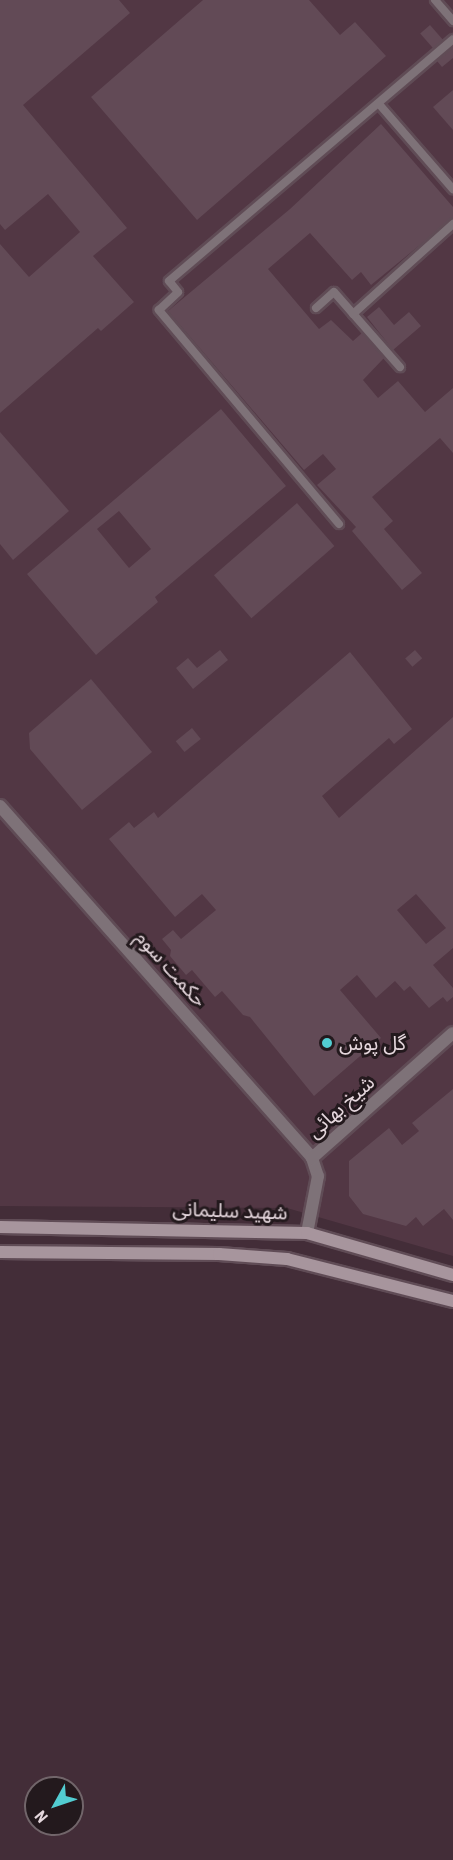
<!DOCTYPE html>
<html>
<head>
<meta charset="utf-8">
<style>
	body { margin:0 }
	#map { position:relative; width:453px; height:1860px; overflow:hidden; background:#432d38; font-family:"Roboto Condensed","Noto Sans Arabic",sans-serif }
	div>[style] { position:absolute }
	.built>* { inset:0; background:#523744 }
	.building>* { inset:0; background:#624a56; transform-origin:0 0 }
	.roads { filter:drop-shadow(2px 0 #604c56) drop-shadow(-2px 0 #604c56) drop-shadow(0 2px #604c56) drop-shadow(0 -2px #604c56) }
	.service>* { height:8px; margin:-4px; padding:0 4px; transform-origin:4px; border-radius:4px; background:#7e7278 }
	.tertiary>* { height:12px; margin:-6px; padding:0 6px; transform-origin:6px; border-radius:6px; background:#7e7278 }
	.secondary>* { height:12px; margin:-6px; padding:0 6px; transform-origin:6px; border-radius:6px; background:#a7959d }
	.dots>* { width:16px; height:16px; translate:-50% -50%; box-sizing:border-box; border:3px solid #23191d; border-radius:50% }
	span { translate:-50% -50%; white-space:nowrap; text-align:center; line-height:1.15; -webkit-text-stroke:6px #23191d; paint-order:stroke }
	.street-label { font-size:20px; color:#e5d7dd }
	.poi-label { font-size:20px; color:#e5d7dd }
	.left { translate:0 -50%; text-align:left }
	.north { position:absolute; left:24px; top:1776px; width:60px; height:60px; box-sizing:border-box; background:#23191d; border:2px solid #71656a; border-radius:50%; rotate:230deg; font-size:16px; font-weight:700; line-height:24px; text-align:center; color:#e5d7dd }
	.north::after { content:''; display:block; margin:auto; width:21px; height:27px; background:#52ccd1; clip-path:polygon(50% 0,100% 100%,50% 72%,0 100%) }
</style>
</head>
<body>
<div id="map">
	<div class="built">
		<div style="clip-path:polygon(0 0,453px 0,453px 1256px,287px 1208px,0 1206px)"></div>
	</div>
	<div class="building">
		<div style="clip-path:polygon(0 0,119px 0,130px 13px,23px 105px,127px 228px,93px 256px,134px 302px,101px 331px,98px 328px,0 413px,0 244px,29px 277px,80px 232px,48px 194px,5px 230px,0 224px)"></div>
		<div style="clip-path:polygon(203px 0,309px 0,340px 35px,355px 22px,386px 56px,197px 220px,91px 97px)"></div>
		<div style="left:430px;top:25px;width:20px;height:13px;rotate:49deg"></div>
		<div style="clip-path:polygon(453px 47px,453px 58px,442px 67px,437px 61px)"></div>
		<div style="clip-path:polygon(453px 90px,453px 130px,433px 107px)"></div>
		<div style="clip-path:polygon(381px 124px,453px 207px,453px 218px,371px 285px,361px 272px,352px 280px,310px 233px,268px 269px,319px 329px,331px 320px,353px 341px,362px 333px,384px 358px,363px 380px,378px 398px,398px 381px,425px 412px,453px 388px,453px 453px,440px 438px,372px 497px,393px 521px,384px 529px,422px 573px,402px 590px,352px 531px,356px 527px,317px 485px,336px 469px,323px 454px,304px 470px,168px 311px,290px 209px)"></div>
		<div style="clip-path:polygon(379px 307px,394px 325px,409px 312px,421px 326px,393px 350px,367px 317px)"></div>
		<div style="clip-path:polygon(evenodd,221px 409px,286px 486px,155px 597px,158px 602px,96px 655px,27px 574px,221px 409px,119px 511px,151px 549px,129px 568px,97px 529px,119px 511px)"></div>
		<div style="clip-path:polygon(0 432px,69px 511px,13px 560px,0 544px)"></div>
		<div style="left:297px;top:503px;width:57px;height:110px;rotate:49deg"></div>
		<div style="clip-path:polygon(220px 650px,228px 660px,193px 689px,176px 668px,188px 658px,197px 668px)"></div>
		<div style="left:415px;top:650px;width:11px;height:13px;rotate:49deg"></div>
		<div style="clip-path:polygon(evenodd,350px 652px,412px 729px,394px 744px,389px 738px,322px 796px,339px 818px,453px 717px,453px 948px,433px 965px,453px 988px,453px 997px,447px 1002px,443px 997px,429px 1008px,410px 986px,404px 991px,395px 981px,376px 998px,357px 975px,340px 990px,381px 1038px,314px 1096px,250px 1017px,243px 1015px,222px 991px,215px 997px,192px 970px,186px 975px,170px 956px,171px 950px,162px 939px,173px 930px,181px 939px,216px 910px,202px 894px,175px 917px,109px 839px,129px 822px,134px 828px,154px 812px,158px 818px,350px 652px,416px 894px,446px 928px,426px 944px,397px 910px,416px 894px)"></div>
		<div style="clip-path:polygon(91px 679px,152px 752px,82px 810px,30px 749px,29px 733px)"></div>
		<div style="left:192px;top:728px;width:14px;height:21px;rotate:51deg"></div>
		<div style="clip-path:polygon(453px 1089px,453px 1220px,444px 1209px,423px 1226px,416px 1217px,406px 1226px,363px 1214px,349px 1196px,349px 1161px,389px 1128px,402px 1145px,419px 1131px,412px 1123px)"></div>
	</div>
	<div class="roads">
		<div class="service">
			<div style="left:435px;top:0;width:28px;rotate:49deg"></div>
			<div style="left:379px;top:104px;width:113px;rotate:49deg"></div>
			<div style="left:316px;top:308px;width:24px;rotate:-42deg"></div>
			<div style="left:334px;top:292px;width:100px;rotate:48.7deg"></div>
			<div style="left:353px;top:314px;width:135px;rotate:-42deg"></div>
			<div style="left:339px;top:524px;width:280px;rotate:-130.1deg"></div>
			<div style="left:159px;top:310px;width:26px;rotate:-43deg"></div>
			<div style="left:178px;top:292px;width:14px;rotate:-129deg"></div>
			<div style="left:169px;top:281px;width:373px;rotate:-40.4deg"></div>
		</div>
		<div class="tertiary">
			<div style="left:0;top:806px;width:470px;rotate:48.4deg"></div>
			<div style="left:312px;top:1158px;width:19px;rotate:72deg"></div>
			<div style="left:318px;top:1176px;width:58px;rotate:100.9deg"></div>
			<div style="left:312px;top:1158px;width:188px;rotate:-41.6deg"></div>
		</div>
		<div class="secondary">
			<div style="left:0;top:1227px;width:307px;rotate:1.1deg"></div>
			<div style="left:307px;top:1233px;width:152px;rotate:16deg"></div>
			<div style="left:0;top:1252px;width:219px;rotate:0.5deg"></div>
			<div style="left:219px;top:1254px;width:68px;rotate:4.2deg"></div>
			<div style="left:287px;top:1259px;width:171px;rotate:14.2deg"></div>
		</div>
	</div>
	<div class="dots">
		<div style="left:327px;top:1043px;background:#52ccd1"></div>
	</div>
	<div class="street-label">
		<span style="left:171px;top:969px;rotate:48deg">حکمت سوم</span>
		<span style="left:341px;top:1107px;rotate:-42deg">شیخ بهائی</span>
		<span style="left:230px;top:1211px;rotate:2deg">شهید سلیمانی</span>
	</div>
	<div class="poi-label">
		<span class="left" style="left:339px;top:1043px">گل پوش</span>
	</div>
	<div class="north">N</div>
</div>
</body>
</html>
